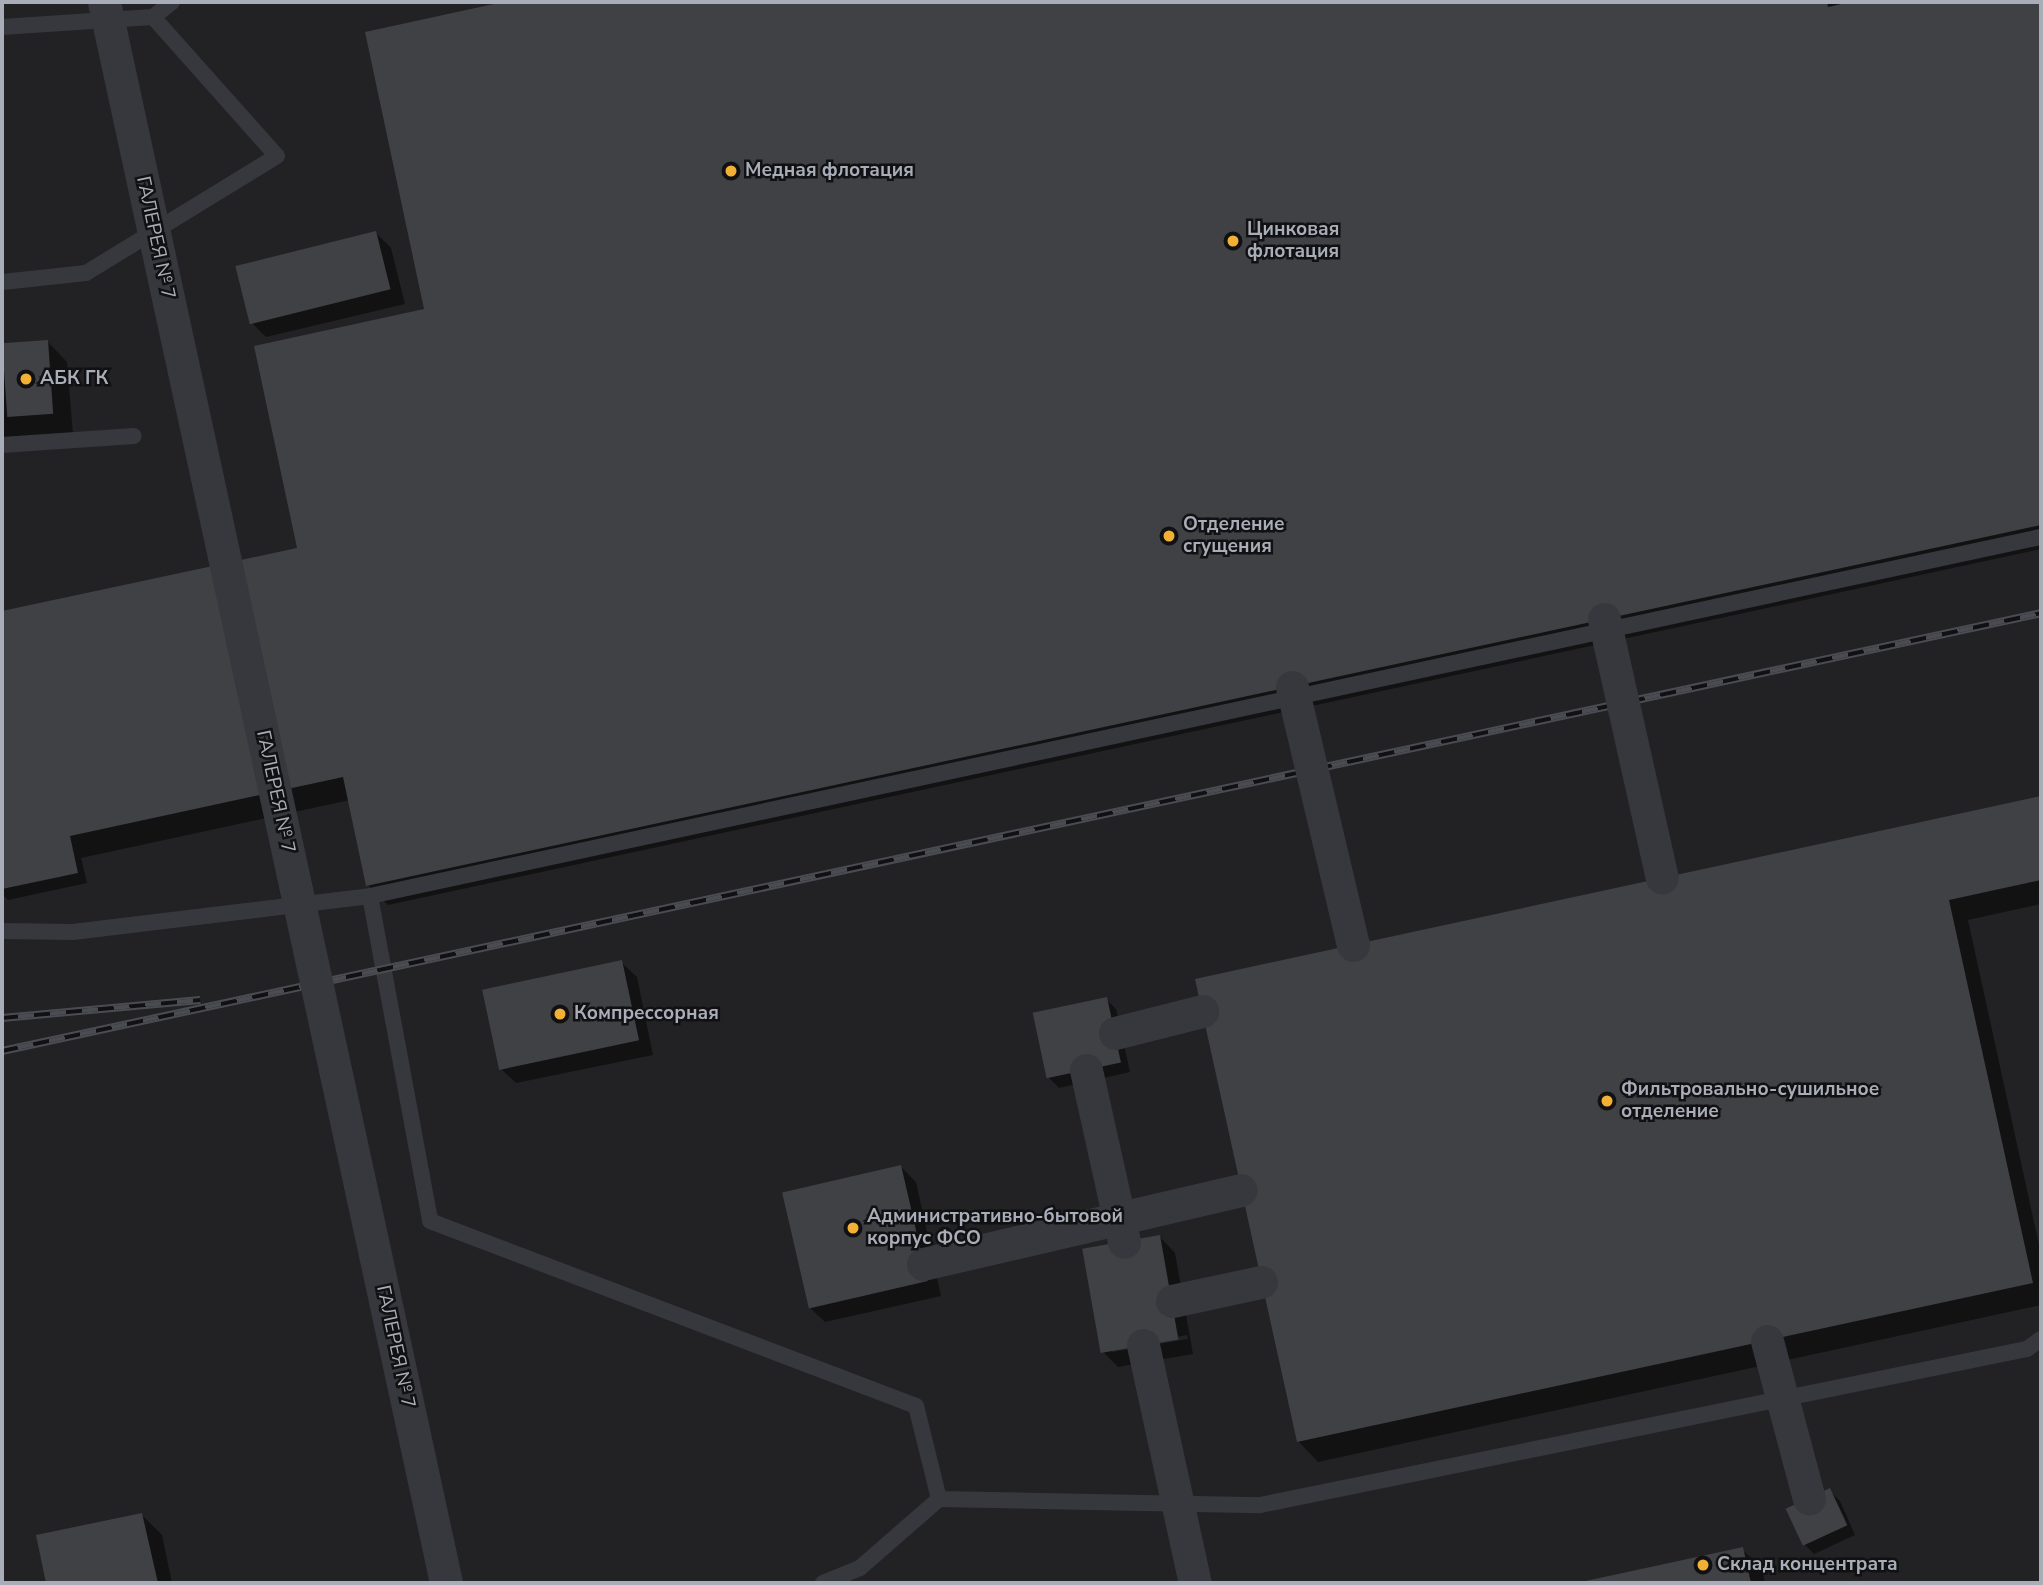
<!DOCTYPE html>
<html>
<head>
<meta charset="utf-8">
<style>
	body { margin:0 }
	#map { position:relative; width:2043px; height:1585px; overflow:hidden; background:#161618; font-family:"Nunito Sans",sans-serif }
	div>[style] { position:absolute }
	.built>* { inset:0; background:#222225; transform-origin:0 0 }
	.shadow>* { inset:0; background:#0007 }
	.building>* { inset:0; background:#404145; transform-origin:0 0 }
	.lane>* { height:16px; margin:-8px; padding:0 8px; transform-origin:8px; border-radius:8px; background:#37383d }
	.street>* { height:33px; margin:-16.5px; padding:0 16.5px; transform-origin:16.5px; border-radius:16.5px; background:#37383d }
	.rail>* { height:8px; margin-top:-4px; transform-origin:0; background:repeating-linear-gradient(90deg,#111113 0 16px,#4a4c52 0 32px); box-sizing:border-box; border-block:2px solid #4a4c52 }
	.street-bridge>* { height:33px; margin:-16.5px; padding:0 16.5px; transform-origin:16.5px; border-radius:16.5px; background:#37383d }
	.dots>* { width:19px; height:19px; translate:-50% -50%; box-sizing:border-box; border:4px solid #111113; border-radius:50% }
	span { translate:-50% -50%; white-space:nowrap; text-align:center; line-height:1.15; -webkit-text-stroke:5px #111113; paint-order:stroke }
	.poi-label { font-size:19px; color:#a8adb8; font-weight:700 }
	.left { translate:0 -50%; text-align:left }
	.street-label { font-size:19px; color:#a8adb8 }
	.frame { position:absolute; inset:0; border:4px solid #a8adb8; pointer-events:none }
</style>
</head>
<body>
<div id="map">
	<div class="built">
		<div style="left:2px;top:2px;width:2039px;height:1581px"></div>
	</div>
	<div class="shadow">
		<div style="clip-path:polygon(506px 2px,2041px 2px,2041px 549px,388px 905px,368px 885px,350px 800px,81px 858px,87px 883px,8px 900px,2px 894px,2px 613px,299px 549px,427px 310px)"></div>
		<div style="clip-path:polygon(376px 233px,391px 248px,405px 304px,266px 337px,251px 322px)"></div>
		<div style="clip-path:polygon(47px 341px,67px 362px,73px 434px,2px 439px,2px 345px)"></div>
		<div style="clip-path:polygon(2041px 798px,2041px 904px,1968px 920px,2041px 1254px,2041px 1305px,1318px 1462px,1298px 1441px,1197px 981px)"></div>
		<div style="clip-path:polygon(621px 962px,637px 977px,653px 1055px,516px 1083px,500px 1068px)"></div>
		<div style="clip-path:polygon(1106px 999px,1116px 1009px,1130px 1072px,1059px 1088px,1049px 1078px)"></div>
		<div style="clip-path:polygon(901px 1167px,916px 1182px,941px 1296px,825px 1322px,809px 1307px)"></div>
		<div style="clip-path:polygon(evenodd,1160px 1237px,1175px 1253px,1193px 1354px,1118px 1367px,1103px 1352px,1160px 1237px,1187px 1335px,1188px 1339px,1112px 1352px,1112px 1349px,1187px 1335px)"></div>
		<div style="clip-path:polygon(1830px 1491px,1840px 1501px,1855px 1535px,1814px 1554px,1804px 1544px)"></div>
		<div style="clip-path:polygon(142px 1515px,162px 1535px,172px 1583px,48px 1583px,38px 1537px)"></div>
		<div style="clip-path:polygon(1742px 1549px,1762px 1569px,1765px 1583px,1584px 1583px)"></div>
	</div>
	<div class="building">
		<div style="clip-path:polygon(503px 2px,1827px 2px,1828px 7px,1850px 2px,2041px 2px,2041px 525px,366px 886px,343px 777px,70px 836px,78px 873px,2px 889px,2px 611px,297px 548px,254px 346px,424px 309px,365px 32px)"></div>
		<div style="left:376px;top:231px;width:60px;height:145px;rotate:76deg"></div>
		<div style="left:48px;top:340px;width:74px;height:46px;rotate:86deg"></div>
		<div style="clip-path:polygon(2041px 796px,2041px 880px,1949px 900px,2033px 1283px,1297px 1442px,1195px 979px)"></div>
		<div style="left:622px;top:960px;width:82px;height:143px;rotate:78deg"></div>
		<div style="left:1107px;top:997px;width:67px;height:76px;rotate:78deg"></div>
		<div style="left:901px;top:1165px;width:119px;height:122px;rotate:77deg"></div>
		<div style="left:1160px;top:1235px;width:106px;height:79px;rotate:80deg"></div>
		<div style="left:1830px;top:1488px;width:41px;height:49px;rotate:65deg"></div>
		<div style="clip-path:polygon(142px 1513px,158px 1583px,46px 1583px,36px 1535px)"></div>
		<div style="clip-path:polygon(1743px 1547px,1751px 1583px,1581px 1583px,1581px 1582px)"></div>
	</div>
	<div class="lane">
		<div style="left:153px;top:17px;width:24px;rotate:-38deg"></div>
		<div style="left:2px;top:27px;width:151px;rotate:-3.8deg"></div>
		<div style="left:153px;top:17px;width:186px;rotate:48.3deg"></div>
		<div style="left:277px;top:156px;width:224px;rotate:148.5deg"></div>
		<div style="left:86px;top:273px;width:84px;rotate:173.9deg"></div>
		<div style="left:2px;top:445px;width:132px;rotate:-3.9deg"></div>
		<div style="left:370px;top:896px;width:1709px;rotate:-12.13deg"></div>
		<div style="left:2px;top:931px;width:71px;rotate:0.8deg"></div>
		<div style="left:73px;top:932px;width:299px;rotate:-6.9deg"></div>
		<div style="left:370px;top:896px;width:330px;rotate:79.5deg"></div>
		<div style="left:430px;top:1221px;width:520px;rotate:20.84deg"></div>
		<div style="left:916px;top:1406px;width:96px;rotate:76.1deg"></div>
		<div style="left:939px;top:1499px;width:105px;rotate:138.9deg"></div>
		<div style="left:860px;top:1568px;width:40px;rotate:158deg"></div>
		<div style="left:939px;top:1499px;width:321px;rotate:1.1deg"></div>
		<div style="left:1260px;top:1505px;width:783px;rotate:-11.5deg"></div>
		<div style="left:2027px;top:1349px;width:17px;rotate:-36deg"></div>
	</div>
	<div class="street">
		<div style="left:1115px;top:1033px;width:90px;rotate:-14.2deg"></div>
		<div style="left:1086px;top:1070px;width:176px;rotate:77.5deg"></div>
		<div style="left:1172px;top:1301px;width:91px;rotate:-12.1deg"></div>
	</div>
	<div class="rail">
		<div style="left:2px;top:1018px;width:199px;rotate:-5.2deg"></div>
		<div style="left:2px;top:1051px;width:2086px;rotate:-12.12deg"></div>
	</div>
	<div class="street-bridge">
		<div style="left:104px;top:2px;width:1618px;rotate:77.79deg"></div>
		<div style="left:1604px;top:619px;width:265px;rotate:77.4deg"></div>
		<div style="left:1292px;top:687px;width:265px;rotate:76.7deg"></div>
		<div style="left:923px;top:1264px;width:326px;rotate:-13.1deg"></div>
		<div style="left:1767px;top:1341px;width:163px;rotate:75.1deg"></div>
		<div style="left:1143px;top:1345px;width:244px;rotate:77.7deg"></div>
	</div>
	<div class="dots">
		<div style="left:731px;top:171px;background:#f2b134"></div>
		<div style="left:1233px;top:241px;background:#f2b134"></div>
		<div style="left:26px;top:379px;background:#f2b134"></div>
		<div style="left:1169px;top:536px;background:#f2b134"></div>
		<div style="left:560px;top:1014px;background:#f2b134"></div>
		<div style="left:1607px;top:1101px;background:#f2b134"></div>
		<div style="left:853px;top:1228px;background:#f2b134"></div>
		<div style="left:1703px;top:1565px;background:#f2b134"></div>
	</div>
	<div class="poi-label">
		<span class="left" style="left:745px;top:171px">Медная флотация</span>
		<span class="left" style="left:1247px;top:241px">Цинковая<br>флотация</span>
		<span class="left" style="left:40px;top:379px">АБК ГК</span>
		<span class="left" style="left:1183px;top:536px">Отделение<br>сгущения</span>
		<span class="left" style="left:574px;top:1014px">Компрессорная</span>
		<span class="left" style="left:1621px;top:1101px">Фильтровально-сушильное<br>отделение</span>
		<span class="left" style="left:867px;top:1228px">Административно-бытовой<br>корпус ФСО</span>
		<span class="left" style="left:1717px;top:1565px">Склад концентрата</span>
	</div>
	<div class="street-label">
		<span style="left:155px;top:238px;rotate:78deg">ГАЛЕРЕЯ № 7</span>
		<span style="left:275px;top:792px;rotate:78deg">ГАЛЕРЕЯ № 7</span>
		<span style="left:395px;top:1347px;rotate:78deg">ГАЛЕРЕЯ № 7</span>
	</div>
	<div class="frame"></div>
</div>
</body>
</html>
